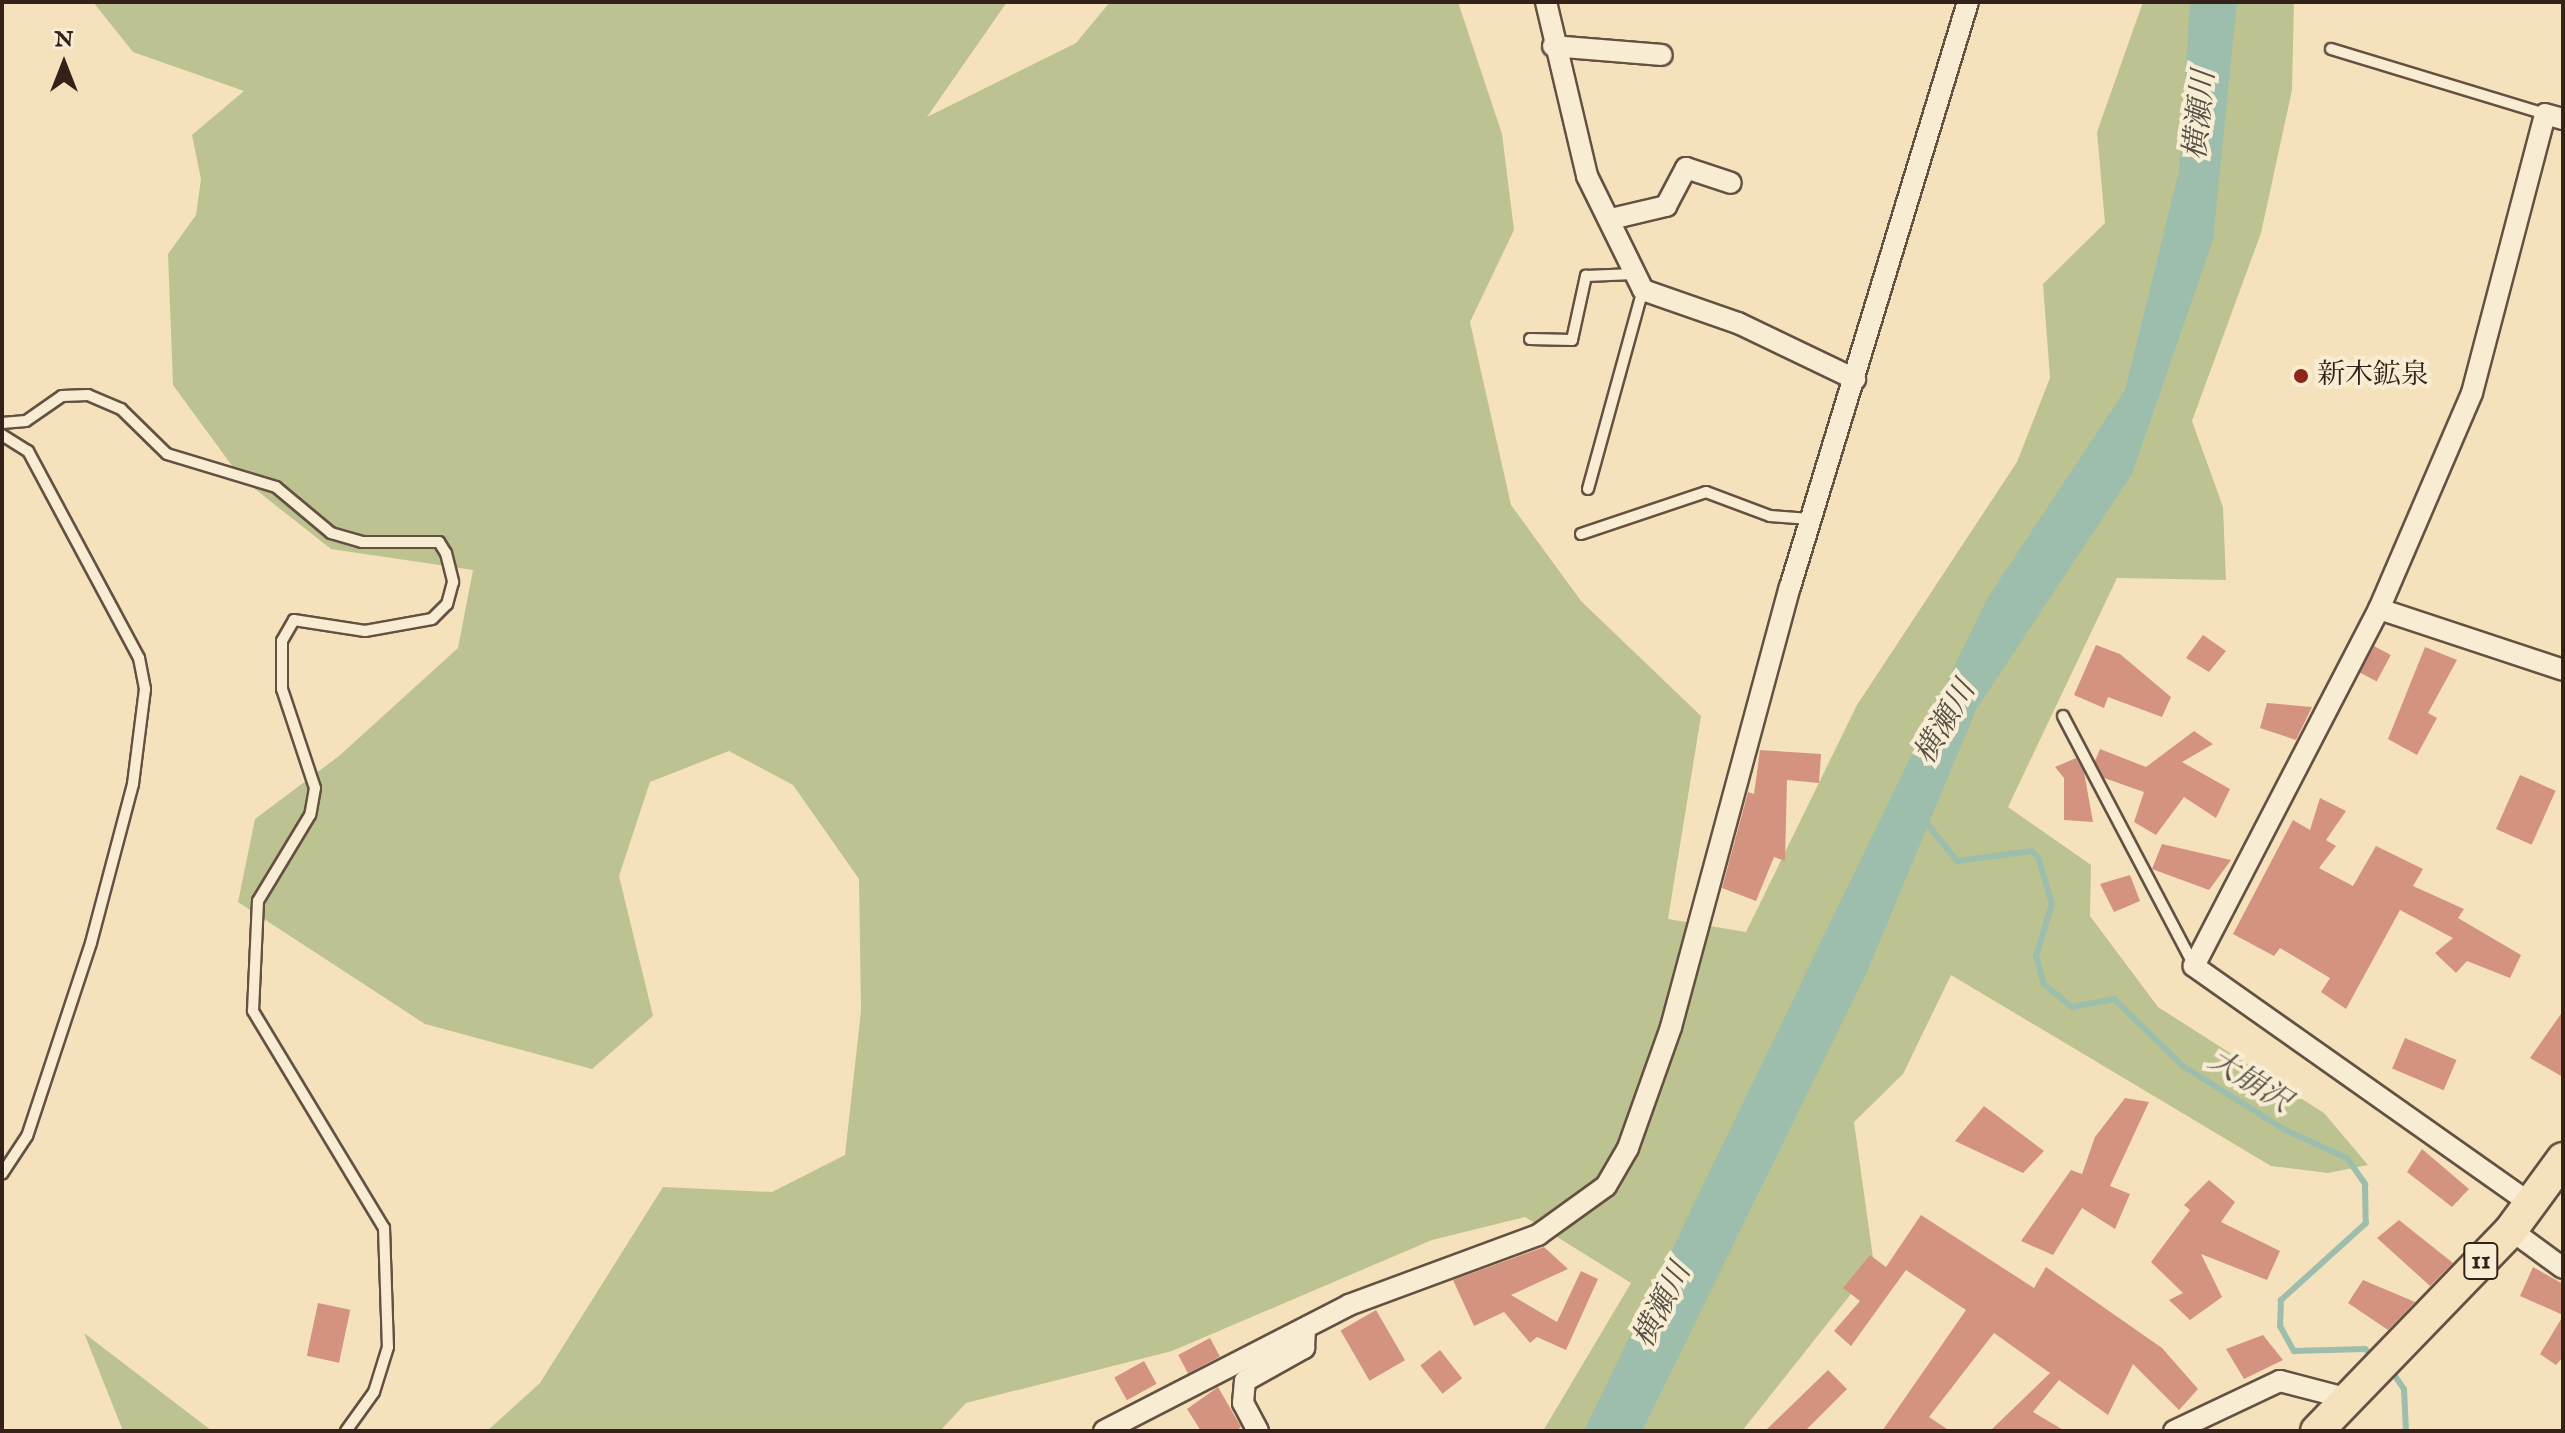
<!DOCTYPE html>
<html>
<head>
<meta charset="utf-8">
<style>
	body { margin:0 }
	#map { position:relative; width:2565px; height:1433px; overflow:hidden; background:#f5e2bc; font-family:"IM FELL English","Noto Serif JP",serif }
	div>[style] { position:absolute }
	.green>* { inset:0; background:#bcc390 }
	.water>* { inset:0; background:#9dbead }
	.stream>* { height:6px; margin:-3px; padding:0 3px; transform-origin:3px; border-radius:3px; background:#9dbead }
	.building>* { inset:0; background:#d49381; transform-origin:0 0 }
	.roads { filter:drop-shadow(2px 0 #645142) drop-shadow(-2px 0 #645142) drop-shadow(0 2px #645142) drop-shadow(0 -2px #645142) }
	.lane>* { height:10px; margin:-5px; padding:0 5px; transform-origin:5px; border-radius:5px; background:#f8ecd3 }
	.street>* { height:20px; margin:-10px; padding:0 10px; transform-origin:10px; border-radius:10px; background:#f8ecd3 }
	.primary>* { height:32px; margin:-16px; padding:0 16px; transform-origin:16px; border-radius:16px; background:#f5e2bc }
	.dots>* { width:22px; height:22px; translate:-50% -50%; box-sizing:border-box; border:4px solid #f8ecd3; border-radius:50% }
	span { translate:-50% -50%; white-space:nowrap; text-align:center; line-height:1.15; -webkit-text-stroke:8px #f8ecd3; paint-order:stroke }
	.shield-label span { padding:2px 6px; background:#f8ecd3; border:2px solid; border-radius:6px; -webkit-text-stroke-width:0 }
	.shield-label { font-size:26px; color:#342119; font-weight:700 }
	.poi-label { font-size:28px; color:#342119 }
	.left { translate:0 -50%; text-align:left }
	.water-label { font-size:30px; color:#545045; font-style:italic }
	.frame { position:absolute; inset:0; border:4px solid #342119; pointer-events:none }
	.north { position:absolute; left:24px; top:24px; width:80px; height:80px; -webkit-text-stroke:6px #f8ecd3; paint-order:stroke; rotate:0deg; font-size:22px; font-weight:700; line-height:32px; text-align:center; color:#342119 }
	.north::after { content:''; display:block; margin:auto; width:28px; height:36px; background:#342119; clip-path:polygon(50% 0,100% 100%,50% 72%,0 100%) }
</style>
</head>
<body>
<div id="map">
	<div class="green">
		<div style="clip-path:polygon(93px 2px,1007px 2px,927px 117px,1076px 43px,1110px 2px,1458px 2px,1502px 134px,1514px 230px,1470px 322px,1511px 505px,1581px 601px,1701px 716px,1668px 919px,1746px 932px,1857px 705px,2017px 462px,2050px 378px,2043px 284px,2105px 223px,2097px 132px,2143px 2px,2294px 2px,2292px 90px,2261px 233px,2192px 421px,2223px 507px,2226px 580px,2117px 578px,2008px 807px,2091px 865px,2090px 916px,2158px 1007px,2324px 1113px,2368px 1165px,2328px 1173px,2271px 1166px,1951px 975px,1903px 1074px,1854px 1122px,1874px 1265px,1742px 1431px,1543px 1431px,1631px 1283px,1525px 1217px,1432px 1240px,1172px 1351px,966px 1403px,940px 1431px,487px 1431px,540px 1383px,663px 1187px,772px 1192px,845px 1155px,861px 1011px,859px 879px,793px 785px,729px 751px,650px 782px,619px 876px,653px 1016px,592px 1069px,425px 1024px,238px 902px,255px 819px,339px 756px,458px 648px,473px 570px,331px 549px,241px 478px,173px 385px,168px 254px,196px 215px,201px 179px,192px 135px,244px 91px,133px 52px)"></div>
		<div style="clip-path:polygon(84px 1333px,212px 1431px,123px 1431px)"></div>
	</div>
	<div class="water">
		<div style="clip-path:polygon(2190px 2px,2237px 2px,2213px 240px,2132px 474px,1976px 710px,1867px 972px,1642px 1431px,1584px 1431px,1988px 597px,2125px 390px,2179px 171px)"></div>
	</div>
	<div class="stream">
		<div style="left:1925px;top:821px;width:51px;rotate:51.3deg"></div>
		<div style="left:1957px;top:861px;width:75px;rotate:-7.7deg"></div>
		<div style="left:2031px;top:851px;width:9px;rotate:41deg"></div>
		<div style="left:2038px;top:857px;width:49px;rotate:73.4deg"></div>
		<div style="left:2052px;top:904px;width:54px;rotate:107.1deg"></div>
		<div style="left:2036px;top:956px;width:28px;rotate:75deg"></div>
		<div style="left:2043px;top:983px;width:38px;rotate:40deg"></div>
		<div style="left:2072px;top:1007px;width:43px;rotate:-10.8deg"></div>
		<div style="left:2114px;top:999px;width:96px;rotate:44.2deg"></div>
		<div style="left:2183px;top:1066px;width:120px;rotate:32.1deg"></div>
		<div style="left:2285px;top:1130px;width:68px;rotate:24.3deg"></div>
		<div style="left:2347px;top:1158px;width:32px;rotate:55deg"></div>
		<div style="left:2365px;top:1184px;width:39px;rotate:89deg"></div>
		<div style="left:2366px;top:1223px;width:115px;rotate:137.8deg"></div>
		<div style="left:2281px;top:1300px;width:26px;rotate:92deg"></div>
		<div style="left:2280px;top:1326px;width:29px;rotate:61deg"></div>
		<div style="left:2294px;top:1351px;width:71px;rotate:-1.6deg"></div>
		<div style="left:2365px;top:1349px;width:11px;rotate:41deg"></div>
		<div style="left:2391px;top:1370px;width:23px;rotate:56deg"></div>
		<div style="left:2404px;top:1389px;width:42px;rotate:87.3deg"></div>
	</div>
	<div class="building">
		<div style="clip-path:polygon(2203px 635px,2226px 651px,2209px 672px,2186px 658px)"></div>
		<div style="clip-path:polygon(2096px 645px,2120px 654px,2171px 697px,2162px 717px,2108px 697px,2104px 708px,2074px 695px)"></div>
		<div style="left:2374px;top:646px;width:19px;height:30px;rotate:28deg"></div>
		<div style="clip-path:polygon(2425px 647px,2457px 660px,2428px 713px,2437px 718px,2417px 755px,2388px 739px)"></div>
		<div style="clip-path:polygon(2267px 703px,2312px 707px,2296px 740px,2260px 728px)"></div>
		<div style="clip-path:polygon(2194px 731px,2213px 744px,2182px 762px,2230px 789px,2216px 818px,2184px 797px,2156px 835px,2134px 822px,2144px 792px,2104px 778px,2095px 761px,2100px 749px,2146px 767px)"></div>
		<div style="clip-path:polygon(1760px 750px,1821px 754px,1819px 783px,1787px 780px,1785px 861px,1774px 857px,1756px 901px,1722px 888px,1748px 792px,1754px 794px)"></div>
		<div style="clip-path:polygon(2076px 758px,2084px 772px,2093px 822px,2064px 820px,2064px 778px,2055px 767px)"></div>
		<div style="left:2520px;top:775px;width:39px;height:59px;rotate:24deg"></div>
		<div style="clip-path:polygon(2320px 798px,2346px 811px,2326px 840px,2336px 846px,2319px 868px,2353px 886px,2376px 846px,2423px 869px,2413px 886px,2464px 909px,2458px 918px,2521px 955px,2510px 978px,2467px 961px,2456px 973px,2435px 953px,2453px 938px,2400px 910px,2346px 1009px,2321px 992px,2330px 978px,2280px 948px,2274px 956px,2233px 934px,2293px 820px,2310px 830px)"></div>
		<div style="clip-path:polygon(2162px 844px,2231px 860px,2209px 890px,2152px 869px)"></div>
		<div style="clip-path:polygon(2130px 875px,2140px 901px,2114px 912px,2100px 884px)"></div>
		<div style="clip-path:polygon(2563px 1011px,2563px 1077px,2530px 1058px)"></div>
		<div style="left:2405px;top:1038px;width:56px;height:33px;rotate:23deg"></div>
		<div style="clip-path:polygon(2125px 1098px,2149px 1102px,2110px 1186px,2130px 1194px,2115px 1229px,2082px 1208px,2053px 1255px,2021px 1241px,2071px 1170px,2082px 1174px,2095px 1137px)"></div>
		<div style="clip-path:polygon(1984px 1106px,2044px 1151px,2023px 1173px,1955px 1141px)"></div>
		<div style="clip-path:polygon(2422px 1149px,2469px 1189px,2452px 1207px,2407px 1172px)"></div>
		<div style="clip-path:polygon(2209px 1180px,2235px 1202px,2221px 1222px,2280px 1251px,2267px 1280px,2201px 1254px,2222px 1297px,2190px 1320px,2169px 1300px,2183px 1293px,2151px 1262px,2190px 1210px,2184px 1205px)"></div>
		<div style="clip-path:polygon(1921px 1215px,2034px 1288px,2046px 1267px,2162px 1348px,2198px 1389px,2179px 1410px,2133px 1364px,2108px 1415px,2059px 1380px,2033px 1412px,2065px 1431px,1990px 1431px,2050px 1373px,1994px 1333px,1929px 1417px,1950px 1431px,1882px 1431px,1966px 1310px,1906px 1270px,1851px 1346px,1834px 1331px,1860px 1301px,1843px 1288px,1870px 1255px,1886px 1267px)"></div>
		<div style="clip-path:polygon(2399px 1220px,2453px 1263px,2430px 1286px,2377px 1238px)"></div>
		<div style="clip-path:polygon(1544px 1247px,1568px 1269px,1511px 1295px,1557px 1322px,1581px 1271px,1598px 1279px,1566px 1350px,1537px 1337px,1530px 1343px,1504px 1312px,1474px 1326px,1453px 1280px)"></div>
		<div style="clip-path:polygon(2533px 1267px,2563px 1284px,2563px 1315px,2520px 1296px)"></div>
		<div style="clip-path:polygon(2363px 1280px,2415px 1302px,2388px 1330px,2348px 1303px)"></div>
		<div style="left:318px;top:1303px;width:33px;height:54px;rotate:12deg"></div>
		<div style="left:1376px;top:1310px;width:58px;height:41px;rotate:60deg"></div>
		<div style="clip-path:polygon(2563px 1316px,2563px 1357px,2556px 1365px,2540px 1354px)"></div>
		<div style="clip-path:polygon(2263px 1335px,2283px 1360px,2244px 1379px,2226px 1349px)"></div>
		<div style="left:1210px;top:1338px;width:21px;height:36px;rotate:62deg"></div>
		<div style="left:1440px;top:1350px;width:36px;height:25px;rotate:52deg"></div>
		<div style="left:1144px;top:1361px;width:26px;height:34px;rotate:61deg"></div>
		<div style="clip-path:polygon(1828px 1370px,1847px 1389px,1805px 1431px,1765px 1431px)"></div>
		<div style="clip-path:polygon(1218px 1387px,1241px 1427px,1236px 1431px,1201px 1431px,1187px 1409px)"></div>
	</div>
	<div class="roads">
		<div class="lane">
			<div style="left:2331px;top:49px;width:224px;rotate:16.9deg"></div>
			<div style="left:1530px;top:339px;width:42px;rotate:1.4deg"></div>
			<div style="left:1572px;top:340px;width:66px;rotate:-77.7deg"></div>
			<div style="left:1586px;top:276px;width:48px;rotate:-2.4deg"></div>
			<div style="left:2px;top:423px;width:24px;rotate:-5deg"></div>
			<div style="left:26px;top:421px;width:44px;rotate:-34.8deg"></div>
			<div style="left:62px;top:396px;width:26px;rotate:-2deg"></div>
			<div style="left:88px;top:395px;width:36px;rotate:23deg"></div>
			<div style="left:121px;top:409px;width:64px;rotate:44.4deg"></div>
			<div style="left:167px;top:454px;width:114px;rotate:16.8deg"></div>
			<div style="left:276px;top:487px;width:72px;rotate:39.9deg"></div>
			<div style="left:331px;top:533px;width:32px;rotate:16deg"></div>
			<div style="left:362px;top:542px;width:77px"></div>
			<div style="left:439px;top:542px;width:13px;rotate:58deg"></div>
			<div style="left:446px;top:553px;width:30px;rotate:76deg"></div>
			<div style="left:453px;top:582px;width:23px;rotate:105deg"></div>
			<div style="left:447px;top:604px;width:21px;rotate:135deg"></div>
			<div style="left:432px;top:619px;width:68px;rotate:169.8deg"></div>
			<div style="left:365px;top:631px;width:72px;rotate:-171.2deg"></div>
			<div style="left:294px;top:620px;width:24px;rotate:120deg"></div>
			<div style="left:282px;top:641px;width:48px;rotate:90deg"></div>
			<div style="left:282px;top:689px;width:104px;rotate:71.6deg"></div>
			<div style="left:315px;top:788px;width:27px;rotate:100deg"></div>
			<div style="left:310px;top:815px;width:100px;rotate:121.2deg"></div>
			<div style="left:258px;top:901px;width:110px;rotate:92.6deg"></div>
			<div style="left:253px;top:1011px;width:253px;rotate:58.9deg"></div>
			<div style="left:384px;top:1228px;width:119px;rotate:88.1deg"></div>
			<div style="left:388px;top:1347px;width:47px;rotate:107.3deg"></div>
			<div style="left:374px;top:1392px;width:48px;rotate:125.7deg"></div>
			<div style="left:2px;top:435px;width:31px;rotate:32deg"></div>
			<div style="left:28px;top:451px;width:235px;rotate:61.8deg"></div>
			<div style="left:139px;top:658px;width:32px;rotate:79deg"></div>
			<div style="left:145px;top:689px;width:96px;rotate:97.2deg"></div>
			<div style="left:133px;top:784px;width:164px;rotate:104.8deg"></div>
			<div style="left:91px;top:943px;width:203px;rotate:108.3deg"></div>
			<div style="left:27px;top:1136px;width:45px;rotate:123.3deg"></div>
			<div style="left:1588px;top:489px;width:206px;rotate:-74.6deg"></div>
			<div style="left:1581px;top:534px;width:132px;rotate:-18.6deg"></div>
			<div style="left:1706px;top:492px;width:68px;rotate:20.6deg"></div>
			<div style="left:1770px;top:516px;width:40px;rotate:4.3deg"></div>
			<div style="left:2063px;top:716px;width:282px;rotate:62.3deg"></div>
		</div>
		<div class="street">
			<div style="left:1546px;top:2px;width:179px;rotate:76.7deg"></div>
			<div style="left:1587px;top:176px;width:127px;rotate:63.8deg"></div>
			<div style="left:1643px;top:290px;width:101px;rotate:19.2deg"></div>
			<div style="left:1738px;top:323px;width:130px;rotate:25.6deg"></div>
			<div style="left:1553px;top:46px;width:109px;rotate:4.7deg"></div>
			<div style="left:1611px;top:219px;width:57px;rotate:-13.3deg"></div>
			<div style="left:1666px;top:206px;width:43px;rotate:-62.2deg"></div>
			<div style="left:1686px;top:168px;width:47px;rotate:18.4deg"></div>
			<div style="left:2379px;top:609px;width:194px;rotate:18.3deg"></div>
			<div style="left:2531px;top:1204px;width:413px;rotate:-144.8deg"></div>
			<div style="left:2194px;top:966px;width:402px;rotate:-62.6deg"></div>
			<div style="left:2379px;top:609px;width:235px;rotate:-66.7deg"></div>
			<div style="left:2472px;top:393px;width:288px;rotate:-75.3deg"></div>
			<div style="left:2545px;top:114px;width:19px;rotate:16deg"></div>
			<div style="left:2511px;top:1230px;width:64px;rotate:36.2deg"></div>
			<div style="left:1104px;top:1431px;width:276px;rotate:-27.2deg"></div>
			<div style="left:1349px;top:1305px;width:202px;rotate:-20.3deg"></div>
			<div style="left:1538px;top:1235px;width:84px;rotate:-35.8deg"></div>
			<div style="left:1606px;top:1186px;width:44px;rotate:-59.9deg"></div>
			<div style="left:1628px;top:1148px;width:128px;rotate:-70.4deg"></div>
			<div style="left:1671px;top:1027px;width:456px;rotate:-74.9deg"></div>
			<div style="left:1790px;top:587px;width:611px;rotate:-73.08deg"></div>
			<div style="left:1258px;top:1431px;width:32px;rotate:-118deg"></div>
			<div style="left:1243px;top:1403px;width:22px;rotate:-85deg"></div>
			<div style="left:1245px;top:1381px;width:68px;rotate:-29.2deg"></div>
			<div style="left:1304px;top:1348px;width:18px;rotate:-87deg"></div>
			<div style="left:2174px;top:1431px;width:117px;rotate:-25.3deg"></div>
			<div style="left:2280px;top:1381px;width:71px;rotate:14.6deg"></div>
		</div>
		<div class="primary">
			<div style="left:2317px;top:1431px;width:279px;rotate:-46deg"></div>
			<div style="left:2511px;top:1230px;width:88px;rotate:-53.8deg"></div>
		</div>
	</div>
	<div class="dots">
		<div style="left:2301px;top:376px;background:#8f2418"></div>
	</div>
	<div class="shield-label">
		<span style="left:2481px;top:1261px">11</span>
	</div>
	<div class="poi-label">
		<span class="left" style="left:2317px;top:376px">新木鉱泉</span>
	</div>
	<div class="water-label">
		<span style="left:2201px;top:115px;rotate:-84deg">横瀬川</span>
		<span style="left:1946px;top:723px;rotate:-60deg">横瀬川</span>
		<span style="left:2249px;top:1082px;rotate:32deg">大崩沢</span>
		<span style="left:1663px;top:1306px;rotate:-63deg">横瀬川</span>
	</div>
	<div class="frame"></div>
	<div class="north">N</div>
</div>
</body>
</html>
